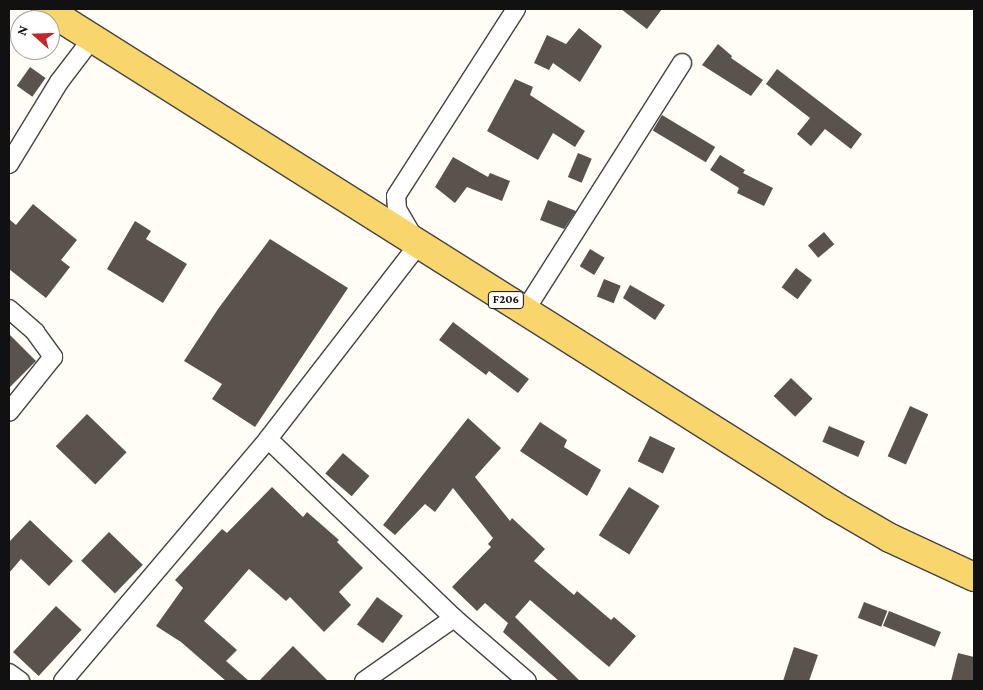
<!DOCTYPE html>
<html>
<head>
<meta charset="utf-8">
<style>
	body { margin:0 }
	#map { position:relative; width:983px; height:690px; overflow:hidden; background:#fffdf5; font-family:"Crimson Pro",serif }
	div>[style] { position:absolute }
	.building>* { inset:0; background:#5a524d; transform-origin:0 0 }
	.roads { filter:drop-shadow(1px 0 #444) drop-shadow(-1px 0 #444) drop-shadow(0 1px #444) drop-shadow(0 -1px #444) }
	.minor>* { height:18px; margin:-9px; padding:0 9px; transform-origin:9px; border-radius:9px; background:#fff }
	.primary>* { height:28px; margin:-14px; padding:0 14px; transform-origin:14px; border-radius:14px; background:#f9d66b }
	span { translate:-50% -50%; white-space:nowrap; text-align:center; line-height:1.15; -webkit-text-stroke:5px #fff; paint-order:stroke }
	.shield-label span { padding:1px 4px; background:#fff; border:1px solid; border-radius:4px; -webkit-text-stroke-width:0 }
	.shield-label { font-size:12px; color:#111; font-weight:700 }
	.frame { position:absolute; inset:0; border:10px solid #111; pointer-events:none }
	.north { position:absolute; left:10px; top:10px; width:50px; height:50px; box-sizing:border-box; background:#fff; border:1px solid #a0a0a0; border-radius:50%; rotate:290deg; font-size:14px; font-weight:700; line-height:20px; text-align:center; color:#111 }
	.north::after { content:''; display:block; margin:auto; width:18px; height:22px; background:#c4262e; clip-path:polygon(50% 0,100% 100%,50% 72%,0 100%) }
</style>
</head>
<body>
<div id="map">
	<div class="building">
		<div style="clip-path:polygon(621px 9px,662px 9px,647px 29px)"></div>
		<div style="clip-path:polygon(579px 28px,602px 46px,580px 82px,553px 63px,549px 70px,534px 63px,547px 35px,566px 44px)"></div>
		<div style="clip-path:polygon(718px 44px,732px 56px,731px 58px,763px 80px,751px 96px,702px 65px)"></div>
		<div style="left:30px;top:67px;width:19px;height:23px;rotate:35deg"></div>
		<div style="clip-path:polygon(777px 69px,862px 134px,851px 149px,825px 129px,811px 146px,797px 134px,810px 118px,766px 84px)"></div>
		<div style="clip-path:polygon(515px 79px,533px 87px,530px 95px,585px 131px,575px 147px,553px 133px,538px 160px,487px 131px)"></div>
		<div style="left:662px;top:115px;width:62px;height:18px;rotate:31deg"></div>
		<div style="left:578px;top:153px;width:15px;height:26px;rotate:23deg"></div>
		<div style="clip-path:polygon(720px 155px,745px 170px,743px 173px,773px 188px,764px 206px,737px 193px,739px 188px,710px 170px)"></div>
		<div style="clip-path:polygon(453px 157px,488px 177px,490px 173px,510px 181px,502px 201px,467px 187px,455px 203px,435px 187px)"></div>
		<div style="clip-path:polygon(548px 200px,576px 211px,564px 229px,540px 220px)"></div>
		<div style="clip-path:polygon(33px 204px,77px 240px,61px 260px,70px 267px,46px 298px,9px 269px,9px 219px,16px 225px)"></div>
		<div style="clip-path:polygon(135px 221px,151px 231px,146px 239px,187px 264px,163px 303px,107px 269px)"></div>
		<div style="left:824px;top:232px;width:16px;height:21px;rotate:50deg"></div>
		<div style="clip-path:polygon(270px 239px,348px 288px,255px 427px,212px 399px,222px 384px,184px 361px,218px 309px)"></div>
		<div style="left:590px;top:249px;width:17px;height:20px;rotate:31deg"></div>
		<div style="left:796px;top:268px;width:20px;height:24px;rotate:37deg"></div>
		<div style="left:604px;top:279px;width:18px;height:19px;rotate:22deg"></div>
		<div style="clip-path:polygon(630px 285px,665px 305px,655px 320px,623px 298px)"></div>
		<div style="clip-path:polygon(453px 322px,529px 379px,518px 393px,489px 371px,486px 375px,439px 340px)"></div>
		<div style="clip-path:polygon(9px 334px,36px 361px,9px 388px)"></div>
		<div style="left:791px;top:378px;width:30px;height:25px;rotate:44deg"></div>
		<div style="left:910px;top:406px;width:20px;height:55px;rotate:24deg"></div>
		<div style="left:87px;top:414px;width:55px;height:45px;rotate:44deg"></div>
		<div style="clip-path:polygon(468px 418px,501px 448px,475px 477px,510px 521px,512px 518px,545px 549px,534px 561px,574px 595px,577px 591px,611px 620px,614px 617px,636px 636px,609px 667px,530px 600px,515px 617px,580px 681px,559px 681px,503px 632px,508px 623px,485px 603px,477px 611px,452px 587px,491px 547px,488px 544px,493px 538px,453px 488px,435px 512px,425px 504px,395px 535px,383px 525px)"></div>
		<div style="clip-path:polygon(540px 422px,567px 440px,564px 447px,601px 470px,587px 496px,520px 451px)"></div>
		<div style="left:829px;top:426px;width:39px;height:17px;rotate:23deg"></div>
		<div style="left:650px;top:436px;width:28px;height:28px;rotate:26deg"></div>
		<div style="left:343px;top:453px;width:35px;height:27px;rotate:41deg"></div>
		<div style="clip-path:polygon(272px 487px,303px 517px,307px 512px,339px 540px,337px 542px,363px 568px,339px 592px,351px 605px,324px 632px,290px 597px,286px 601px,249px 569px,204px 621px,237px 650px,226px 661px,249px 681px,226px 681px,181px 642px,156px 626px,183px 588px,175px 580px,222px 529px,227px 533px)"></div>
		<div style="left:629px;top:487px;width:36px;height:57px;rotate:32deg"></div>
		<div style="clip-path:polygon(30px 520px,73px 561px,49px 586px,21px 559px,9px 573px,9px 542px)"></div>
		<div style="left:109px;top:532px;width:47px;height:40px;rotate:44deg"></div>
		<div style="left:377px;top:597px;width:32px;height:34px;rotate:36deg"></div>
		<div style="left:864px;top:602px;width:25px;height:17px;rotate:21deg"></div>
		<div style="left:56px;top:606px;width:35px;height:63px;rotate:43deg"></div>
		<div style="left:889px;top:611px;width:56px;height:16px;rotate:22deg"></div>
		<div style="clip-path:polygon(293px 646px,328px 681px,259px 681px)"></div>
		<div style="clip-path:polygon(794px 647px,818px 655px,809px 681px,783px 681px)"></div>
		<div style="clip-path:polygon(958px 653px,974px 657px,974px 681px,951px 681px)"></div>
	</div>
	<div class="roads">
		<div class="minor">
			<div style="left:9px;top:164px;width:96px;rotate:-58.6deg"></div>
			<div style="left:59px;top:82px;width:53px;rotate:-52.7deg"></div>
			<div style="left:9px;top:309px;width:35px;rotate:41deg"></div>
			<div style="left:35px;top:332px;width:31px;rotate:54deg"></div>
			<div style="left:53px;top:357px;width:70px;rotate:128.7deg"></div>
			<div style="left:524px;top:312px;width:295px;rotate:-57.6deg"></div>
			<div style="left:268px;top:439px;width:258px;rotate:43.9deg"></div>
			<div style="left:454px;top:618px;width:96px;rotate:40.8deg"></div>
			<div style="left:9px;top:673px;width:14px;rotate:36deg"></div>
			<div style="left:63px;top:681px;width:317px;rotate:-49.7deg"></div>
			<div style="left:268px;top:439px;width:245px;rotate:-52.3deg"></div>
			<div style="left:418px;top:245px;width:42px;rotate:-120.3deg"></div>
			<div style="left:397px;top:209px;width:13px;rotate:-94deg"></div>
			<div style="left:396px;top:196px;width:222px;rotate:-57.3deg"></div>
			<div style="left:364px;top:681px;width:110px;rotate:-35deg"></div>
		</div>
		<div class="primary">
			<div style="left:46px;top:9px;width:930px;rotate:32.22deg"></div>
			<div style="left:833px;top:505px;width:66px;rotate:30.1deg"></div>
			<div style="left:890px;top:538px;width:93px;rotate:24.9deg"></div>
		</div>
	</div>
	<div class="shield-label">
		<span style="left:506px;top:300px">F206</span>
	</div>
	<div class="frame"></div>
	<div class="north">N</div>
</div>
</body>
</html>
